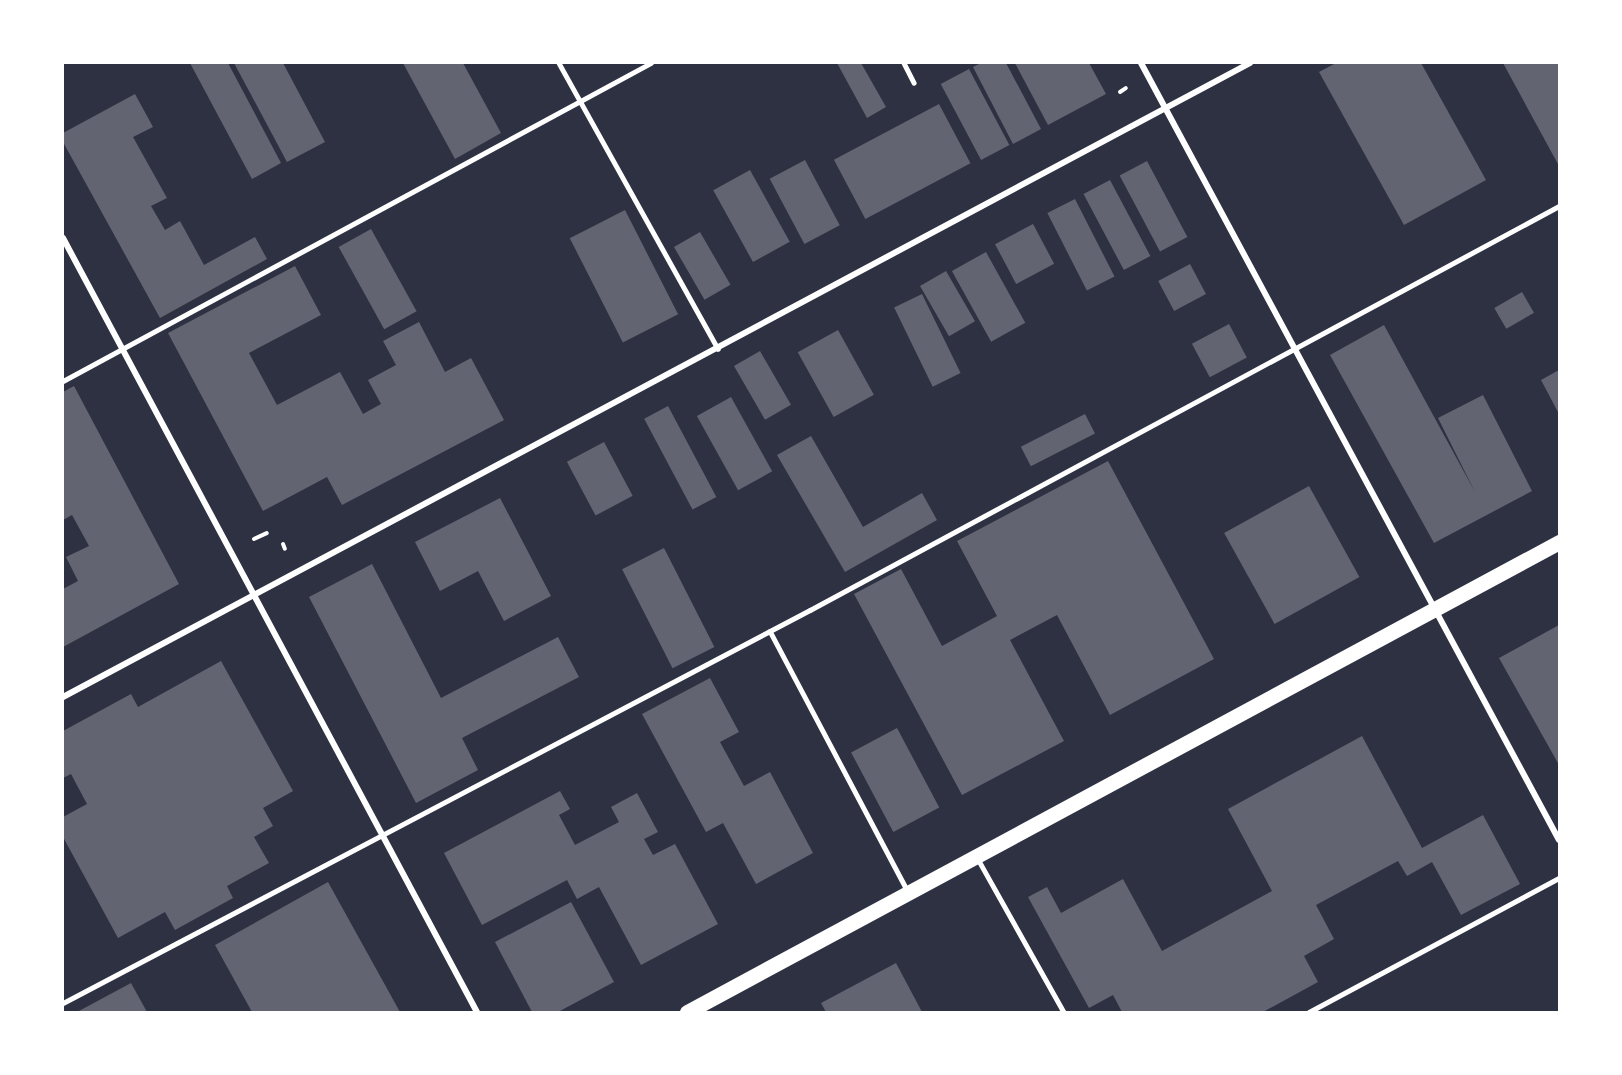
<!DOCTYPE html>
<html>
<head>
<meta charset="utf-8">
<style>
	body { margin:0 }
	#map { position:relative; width:1622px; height:1075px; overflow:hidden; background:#2d3142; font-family:Mulish,sans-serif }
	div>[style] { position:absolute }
	.building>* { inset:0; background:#626471; transform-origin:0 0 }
	.path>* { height:4px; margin:-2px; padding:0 2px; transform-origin:2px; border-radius:2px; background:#fff }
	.service>* { height:4.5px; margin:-2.25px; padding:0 2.25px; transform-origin:2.25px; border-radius:2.25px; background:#fff }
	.minor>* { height:6px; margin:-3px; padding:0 3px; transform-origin:3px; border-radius:3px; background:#fff }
	.primary>* { height:15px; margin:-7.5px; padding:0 7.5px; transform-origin:7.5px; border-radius:7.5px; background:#fff }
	span { translate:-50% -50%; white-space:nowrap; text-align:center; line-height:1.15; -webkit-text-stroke:4.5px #fff; paint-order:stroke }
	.frame { position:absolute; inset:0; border:64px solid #fff; pointer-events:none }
</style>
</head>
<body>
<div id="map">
	<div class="building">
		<div style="clip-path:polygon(190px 63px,228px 63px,281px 163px,252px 179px)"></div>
		<div style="clip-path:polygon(234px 63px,283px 63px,325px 142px,287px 162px)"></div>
		<div style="clip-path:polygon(403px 63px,463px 63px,501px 133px,455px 159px)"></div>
		<div style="clip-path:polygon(837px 63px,861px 63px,886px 107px,867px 118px)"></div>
		<div style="clip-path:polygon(981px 63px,1006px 63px,1041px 129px,1013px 144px,973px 67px)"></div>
		<div style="clip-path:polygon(1015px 63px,1089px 63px,1106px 94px,1048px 125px)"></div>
		<div style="clip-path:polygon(1336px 63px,1421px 63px,1486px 180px,1404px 225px,1319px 72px)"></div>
		<div style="clip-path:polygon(1503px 63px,1559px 63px,1559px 166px)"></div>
		<div style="left:969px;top:69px;width:86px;height:32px;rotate:62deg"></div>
		<div style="clip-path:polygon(135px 94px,153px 127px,133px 137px,167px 198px,151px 206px,165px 230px,180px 221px,204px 265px,255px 237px,267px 259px,160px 318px,63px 142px,63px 133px)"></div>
		<div style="left:939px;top:104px;width:67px;height:119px;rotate:62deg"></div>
		<div style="left:805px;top:160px;width:74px;height:40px;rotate:62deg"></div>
		<div style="left:1147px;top:161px;width:86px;height:31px;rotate:62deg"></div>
		<div style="left:750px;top:170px;width:82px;height:42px;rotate:61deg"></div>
		<div style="left:1110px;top:180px;width:86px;height:30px;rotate:62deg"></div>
		<div style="left:1075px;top:199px;width:87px;height:31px;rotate:63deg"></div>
		<div style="left:625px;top:210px;width:117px;height:62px;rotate:63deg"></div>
		<div style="left:1033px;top:224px;width:45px;height:43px;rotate:62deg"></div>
		<div style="left:371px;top:229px;width:94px;height:37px;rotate:61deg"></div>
		<div style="left:700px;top:232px;width:61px;height:30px;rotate:60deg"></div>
		<div style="left:986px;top:252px;width:81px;height:39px;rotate:61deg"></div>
		<div style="left:1190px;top:264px;width:34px;height:36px;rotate:62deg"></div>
		<div style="clip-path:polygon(295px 266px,321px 315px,249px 353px,277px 405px,340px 372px,363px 414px,381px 404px,368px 380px,396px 365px,383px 341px,419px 322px,445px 372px,471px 358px,504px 420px,342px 505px,327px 477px,263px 511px,168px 333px)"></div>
		<div style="left:946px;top:271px;width:58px;height:30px;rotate:60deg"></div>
		<div style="left:1522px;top:292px;width:24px;height:32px;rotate:60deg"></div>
		<div style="left:922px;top:294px;width:88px;height:31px;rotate:64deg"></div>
		<div style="left:1229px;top:324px;width:38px;height:42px;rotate:62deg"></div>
		<div style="clip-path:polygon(1384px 325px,1475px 492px,1438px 418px,1483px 395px,1532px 491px,1434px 543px,1330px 355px)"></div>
		<div style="left:838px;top:330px;width:74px;height:46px;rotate:61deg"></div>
		<div style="left:760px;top:351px;width:62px;height:30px;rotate:60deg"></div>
		<div style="clip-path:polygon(1559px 370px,1559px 414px,1541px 380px)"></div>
		<div style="clip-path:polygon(74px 386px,179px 584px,63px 647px,63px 589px,78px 581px,66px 557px,89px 546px,72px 515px,63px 520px,63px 392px)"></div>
		<div style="left:731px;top:397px;width:85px;height:39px;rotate:61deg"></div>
		<div style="left:668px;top:406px;width:103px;height:27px;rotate:62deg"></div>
		<div style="left:1085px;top:414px;width:22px;height:72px;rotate:63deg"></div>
		<div style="clip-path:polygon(811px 436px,863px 527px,922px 493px,937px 520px,845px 572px,777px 455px)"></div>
		<div style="left:604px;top:442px;width:61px;height:42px;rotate:62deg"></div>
		<div style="clip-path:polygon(1108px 461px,1214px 659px,1110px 715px,1057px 615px,1010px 640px,1064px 741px,962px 795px,854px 594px,901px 569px,942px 646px,997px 616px,957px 541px)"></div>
		<div style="left:1309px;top:486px;width:104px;height:97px;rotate:61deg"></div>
		<div style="clip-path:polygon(500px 498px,551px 596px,504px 621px,478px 571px,440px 591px,415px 542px)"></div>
		<div style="left:664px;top:548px;width:111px;height:47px;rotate:63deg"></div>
		<div style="clip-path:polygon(372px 564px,441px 698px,558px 637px,579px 677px,462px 738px,478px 770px,416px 803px,309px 597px)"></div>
		<div style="clip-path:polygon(1559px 625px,1559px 765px,1499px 658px)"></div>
		<div style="clip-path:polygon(221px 661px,293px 791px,263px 808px,273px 826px,254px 837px,269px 863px,227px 886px,233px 898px,175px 930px,165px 912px,118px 938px,63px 837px,63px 817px,87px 804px,71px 774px,63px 778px,63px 731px,131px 694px,138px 707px)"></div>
		<div style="clip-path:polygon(710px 678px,739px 732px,720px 742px,744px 786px,770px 772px,813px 853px,756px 884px,723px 823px,706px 832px,642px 714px)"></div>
		<div style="left:897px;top:728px;width:90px;height:52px;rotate:62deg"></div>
		<div style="clip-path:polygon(1362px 736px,1422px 848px,1483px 815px,1520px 884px,1461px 915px,1432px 862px,1407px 876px,1398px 861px,1316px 905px,1334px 939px,1304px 956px,1318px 982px,1263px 1012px,1122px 1012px,1113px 995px,1089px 1008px,1028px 897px,1047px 887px,1061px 913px,1123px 879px,1162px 951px,1272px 891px,1228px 809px)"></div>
		<div style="clip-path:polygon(560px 791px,570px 809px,559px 815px,575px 845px,619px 822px,611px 807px,637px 793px,658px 832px,644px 839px,653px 855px,675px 844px,718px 924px,641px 965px,599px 887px,577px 899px,567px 880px,482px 925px,444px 853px)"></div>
		<div style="clip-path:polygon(328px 882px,400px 1012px,252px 1012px,215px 945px)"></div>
		<div style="clip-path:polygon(571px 902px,614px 982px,558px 1012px,532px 1012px,495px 942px)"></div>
		<div style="clip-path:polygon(896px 963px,922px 1012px,826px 1012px,821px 1003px)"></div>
		<div style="clip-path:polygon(131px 983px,147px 1012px,77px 1012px)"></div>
	</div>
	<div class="path">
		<div style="left:1120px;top:92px;width:7px;rotate:-34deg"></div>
		<div style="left:254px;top:539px;width:14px;rotate:-25deg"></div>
		<div style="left:283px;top:544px;width:5px;rotate:68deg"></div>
	</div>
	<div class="service">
		<div style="left:559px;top:63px;width:327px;rotate:60.9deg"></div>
		<div style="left:904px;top:63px;width:22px;rotate:63deg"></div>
		<div style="left:63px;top:381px;width:668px;rotate:-28.41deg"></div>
		<div style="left:770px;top:631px;width:293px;rotate:62.1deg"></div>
		<div style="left:978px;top:859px;width:176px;rotate:60.7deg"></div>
		<div style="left:63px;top:1003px;width:844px;rotate:-27.75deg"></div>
		<div style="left:810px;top:610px;width:851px;rotate:-28.34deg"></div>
		<div style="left:1309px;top:1012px;width:284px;rotate:-28.2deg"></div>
	</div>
	<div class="minor">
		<div style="left:1141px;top:63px;width:882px;rotate:61.72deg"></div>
		<div style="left:63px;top:238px;width:878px;rotate:61.86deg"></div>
		<div style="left:63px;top:697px;width:1346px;rotate:-28.11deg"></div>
	</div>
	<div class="primary">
		<div style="left:687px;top:1012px;width:991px;rotate:-28.32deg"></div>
	</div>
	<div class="frame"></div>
</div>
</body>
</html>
